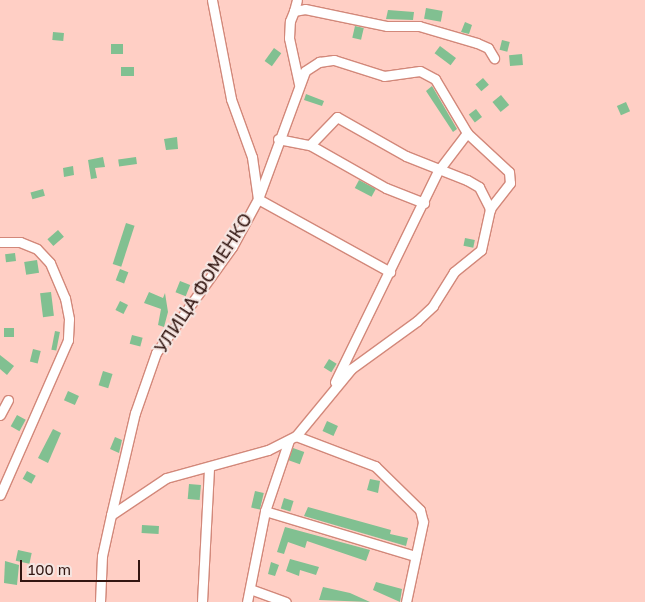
<!DOCTYPE html>
<html>
<head>
<meta charset="utf-8">
<style>
	body { margin:0 }
	#map { position:relative; width:645px; height:602px; overflow:hidden; background:#ffcfc5; font-family:"Golos Text",sans-serif }
	div>[style] { position:absolute }
	.building>* { inset:0; background:#81c091; transform-origin:0 0 }
	.roads { filter:drop-shadow(1px 0 #d2887a) drop-shadow(-1px 0 #d2887a) drop-shadow(0 1px #d2887a) drop-shadow(0 -1px #d2887a) }
	.minor>* { height:9px; margin:-4.5px; padding:0 4.5px; transform-origin:4.5px; border-radius:4.5px; background:#fff }
	span { translate:-50% -50%; white-space:nowrap; text-align:center; line-height:1.15; -webkit-text-stroke:4px #f5e5e1; paint-order:stroke }
	.street-label { font-size:18px; color:#321611 }
	.scale { position:absolute; left:20px; top:560px; width:120px; height:22px; box-sizing:border-box; border:2px solid #321611; border-top:0; padding-left:6px; font-size:15px; line-height:18px; white-space:nowrap; color:#321611; -webkit-text-stroke:4px #f5e5e1; paint-order:stroke }
</style>
</head>
<body>
<div id="map">
	<div class="building">
		<div style="left:426px;top:8px;width:17px;height:11px;rotate:10deg"></div>
		<div style="clip-path:polygon(388px 10px,414px 12px,413px 20px,386px 19px)"></div>
		<div style="clip-path:polygon(465px 22px,472px 25px,469px 34px,461px 32px)"></div>
		<div style="left:355px;top:26px;width:9px;height:12px;rotate:13deg"></div>
		<div style="left:53px;top:32px;width:11px;height:8px;rotate:5deg"></div>
		<div style="left:502px;top:40px;width:8px;height:10px;rotate:14deg"></div>
		<div style="left:111px;top:44px;width:12px;height:10px"></div>
		<div style="left:440px;top:46px;width:20px;height:9px;rotate:37deg"></div>
		<div style="left:274px;top:48px;width:9px;height:16px;rotate:36deg"></div>
		<div style="left:522px;top:54px;width:11px;height:13px;rotate:85deg"></div>
		<div style="left:121px;top:67px;width:13px;height:9px"></div>
		<div style="left:483px;top:78px;width:9px;height:10px;rotate:49deg"></div>
		<div style="clip-path:polygon(432px 86px,457px 129px,453px 132px,426px 91px)"></div>
		<div style="clip-path:polygon(306px 94px,324px 101px,322px 106px,304px 100px)"></div>
		<div style="left:501px;top:95px;width:13px;height:11px;rotate:51deg"></div>
		<div style="left:626px;top:102px;width:10px;height:10px;rotate:66deg"></div>
		<div style="left:476px;top:109px;width:10px;height:9px;rotate:53deg"></div>
		<div style="clip-path:polygon(177px 137px,178px 149px,166px 150px,164px 139px)"></div>
		<div style="clip-path:polygon(103px 157px,105px 167px,95px 168px,97px 178px,91px 179px,88px 160px)"></div>
		<div style="left:136px;top:157px;width:7px;height:18px;rotate:82deg"></div>
		<div style="clip-path:polygon(73px 166px,74px 175px,64px 177px,63px 168px)"></div>
		<div style="left:359px;top:180px;width:19px;height:9px;rotate:28deg"></div>
		<div style="left:43px;top:189px;width:7px;height:13px;rotate:74deg"></div>
		<div style="left:126px;top:223px;width:9px;height:43px;rotate:18deg"></div>
		<div style="left:58px;top:230px;width:9px;height:14px;rotate:49deg"></div>
		<div style="left:465px;top:238px;width:10px;height:8px;rotate:11deg"></div>
		<div style="left:15px;top:253px;width:8px;height:10px;rotate:83deg"></div>
		<div style="left:37px;top:260px;width:13px;height:13px;rotate:81deg"></div>
		<div style="left:120px;top:269px;width:9px;height:12px;rotate:21deg"></div>
		<div style="left:180px;top:281px;width:11px;height:12px;rotate:22deg"></div>
		<div style="left:51px;top:292px;width:24px;height:11px;rotate:83deg"></div>
		<div style="clip-path:polygon(149px 292px,163px 298px,165px 293px,168px 312px,164px 327px,158px 325px,161px 309px,144px 303px)"></div>
		<div style="left:120px;top:301px;width:9px;height:10px;rotate:27deg"></div>
		<div style="left:4px;top:328px;width:10px;height:9px"></div>
		<div style="left:55px;top:331px;width:5px;height:19px;rotate:11deg"></div>
		<div style="left:132px;top:335px;width:11px;height:9px;rotate:15deg"></div>
		<div style="left:33px;top:349px;width:8px;height:13px;rotate:14deg"></div>
		<div style="clip-path:polygon(0 355px,14px 366px,7px 375px,0 369px)"></div>
		<div style="left:329px;top:359px;width:9px;height:10px;rotate:32deg"></div>
		<div style="left:103px;top:371px;width:10px;height:15px;rotate:17deg"></div>
		<div style="left:68px;top:391px;width:12px;height:10px;rotate:24deg"></div>
		<div style="left:17px;top:415px;width:10px;height:13px;rotate:29deg"></div>
		<div style="left:327px;top:421px;width:12px;height:11px;rotate:24deg"></div>
		<div style="clip-path:polygon(53px 429px,61px 433px,48px 463px,38px 458px)"></div>
		<div style="clip-path:polygon(115px 437px,122px 440px,119px 453px,110px 449px)"></div>
		<div style="left:293px;top:448px;width:12px;height:13px;rotate:20deg"></div>
		<div style="left:27px;top:471px;width:10px;height:9px;rotate:29deg"></div>
		<div style="clip-path:polygon(370px 479px,380px 481px,378px 493px,367px 490px)"></div>
		<div style="left:189px;top:484px;width:12px;height:15px;rotate:5deg"></div>
		<div style="left:255px;top:491px;width:9px;height:17px;rotate:13deg"></div>
		<div style="left:284px;top:498px;width:10px;height:11px;rotate:17deg"></div>
		<div style="clip-path:polygon(308px 507px,391px 530px,390px 534px,408px 538px,406px 546px,304px 516px)"></div>
		<div style="left:142px;top:525px;width:17px;height:8px;rotate:3deg"></div>
		<div style="clip-path:polygon(285px 527px,370px 550px,366px 561px,307px 541px,305px 548px,288px 542px,284px 554px,277px 552px)"></div>
		<div style="left:18px;top:550px;width:14px;height:11px;rotate:12deg"></div>
		<div style="clip-path:polygon(290px 559px,319px 567px,316px 575px,300px 570px,299px 576px,286px 571px)"></div>
		<div style="clip-path:polygon(5px 561px,19px 565px,17px 585px,4px 583px)"></div>
		<div style="clip-path:polygon(271px 562px,279px 565px,275px 576px,268px 574px)"></div>
		<div style="clip-path:polygon(376px 582px,402px 589px,400px 602px,373px 590px)"></div>
		<div style="clip-path:polygon(323px 587px,350px 593px,370px 602px,319px 600px)"></div>
	</div>
	<div class="roads">
		<div class="minor">
			<div style="left:212px;top:0;width:101px;rotate:79.1deg"></div>
			<div style="left:231px;top:99px;width:62px;rotate:70.1deg"></div>
			<div style="left:252px;top:157px;width:42px;rotate:81.9deg"></div>
			<div style="left:294px;top:11px;width:11px;rotate:-75deg"></div>
			<div style="left:299px;top:84px;width:47px;rotate:-102.3deg"></div>
			<div style="left:289px;top:38px;width:17px;rotate:-87deg"></div>
			<div style="left:290px;top:21px;width:11px;rotate:-68deg"></div>
			<div style="left:294px;top:11px;width:11px;rotate:-10deg"></div>
			<div style="left:305px;top:9px;width:84px;rotate:11.7deg"></div>
			<div style="left:387px;top:26px;width:32px"></div>
			<div style="left:419px;top:26px;width:60px;rotate:16.3deg"></div>
			<div style="left:477px;top:43px;width:12px;rotate:24deg"></div>
			<div style="left:488px;top:48px;width:12px;rotate:59deg"></div>
			<div style="left:278px;top:139px;width:33px;rotate:11deg"></div>
			<div style="left:310px;top:145px;width:87px;rotate:29.5deg"></div>
			<div style="left:386px;top:188px;width:41px;rotate:21.5deg"></div>
			<div style="left:310px;top:145px;width:39px;rotate:-46deg"></div>
			<div style="left:337px;top:117px;width:79px;rotate:29.5deg"></div>
			<div style="left:406px;top:156px;width:66px;rotate:21.5deg"></div>
			<div style="left:467px;top:180px;width:14px;rotate:30deg"></div>
			<div style="left:479px;top:187px;width:25px;rotate:63deg"></div>
			<div style="left:258px;top:199px;width:151px;rotate:28.9deg"></div>
			<div style="left:0;top:242px;width:20px"></div>
			<div style="left:20px;top:242px;width:18px;rotate:22deg"></div>
			<div style="left:37px;top:249px;width:19px;rotate:47deg"></div>
			<div style="left:50px;top:263px;width:38px;rotate:67deg"></div>
			<div style="left:65px;top:298px;width:21px;rotate:79deg"></div>
			<div style="left:69px;top:319px;width:21px;rotate:93deg"></div>
			<div style="left:68px;top:340px;width:169px;rotate:113.7deg"></div>
			<div style="left:335px;top:382px;width:235px;rotate:-64deg"></div>
			<div style="left:438px;top:171px;width:48px;rotate:-52.7deg"></div>
			<div style="left:0;top:415px;width:17px;rotate:-62deg"></div>
			<div style="left:265px;top:511px;width:157px;rotate:16.7deg"></div>
			<div style="left:111px;top:515px;width:66px;rotate:-33.9deg"></div>
			<div style="left:166px;top:478px;width:106px;rotate:-15.4deg"></div>
			<div style="left:268px;top:450px;width:31px;rotate:-27deg"></div>
			<div style="left:296px;top:436px;width:85px;rotate:20.8deg"></div>
			<div style="left:375px;top:466px;width:63px;rotate:44.4deg"></div>
			<div style="left:420px;top:510px;width:12px;rotate:76deg"></div>
			<div style="left:423px;top:522px;width:82px;rotate:102deg"></div>
			<div style="left:250px;top:589px;width:38px;rotate:20deg"></div>
			<div style="left:100px;top:602px;width:46px;rotate:-87.5deg"></div>
			<div style="left:102px;top:556px;width:42px;rotate:-77.6deg"></div>
			<div style="left:111px;top:515px;width:105px;rotate:-76.8deg"></div>
			<div style="left:135px;top:413px;width:64px;rotate:-70.7deg"></div>
			<div style="left:156px;top:353px;width:130px;rotate:-54.4deg"></div>
			<div style="left:232px;top:247px;width:55px;rotate:-61.6deg"></div>
			<div style="left:258px;top:199px;width:136px;rotate:-69.8deg"></div>
			<div style="left:305px;top:71px;width:17px;rotate:-33deg"></div>
			<div style="left:319px;top:62px;width:15px;rotate:-8deg"></div>
			<div style="left:334px;top:60px;width:52px;rotate:17.7deg"></div>
			<div style="left:384px;top:76px;width:36px;rotate:-8deg"></div>
			<div style="left:420px;top:71px;width:17px;rotate:28deg"></div>
			<div style="left:435px;top:79px;width:63px;rotate:59.3deg"></div>
			<div style="left:467px;top:133px;width:57px;rotate:42.9deg"></div>
			<div style="left:509px;top:172px;width:11px;rotate:85deg"></div>
			<div style="left:510px;top:183px;width:33px;rotate:128deg"></div>
			<div style="left:490px;top:209px;width:42px;rotate:102.4deg"></div>
			<div style="left:481px;top:250px;width:35px;rotate:141deg"></div>
			<div style="left:454px;top:272px;width:40px;rotate:122deg"></div>
			<div style="left:433px;top:306px;width:22px;rotate:137deg"></div>
			<div style="left:417px;top:321px;width:82px;rotate:144deg"></div>
			<div style="left:351px;top:369px;width:87px;rotate:129.4deg"></div>
			<div style="left:202px;top:602px;width:135px;rotate:-87deg"></div>
			<div style="left:247px;top:602px;width:93px;rotate:-78.8deg"></div>
			<div style="left:265px;top:511px;width:75px;rotate:-71.3deg"></div>
		</div>
	</div>
	<div class="street-label">
		<span style="left:203px;top:283px;rotate:-57deg">УЛИЦА ФОМЕНКО</span>
	</div>
	<div class="scale">100 m</div>
</div>
</body>
</html>
